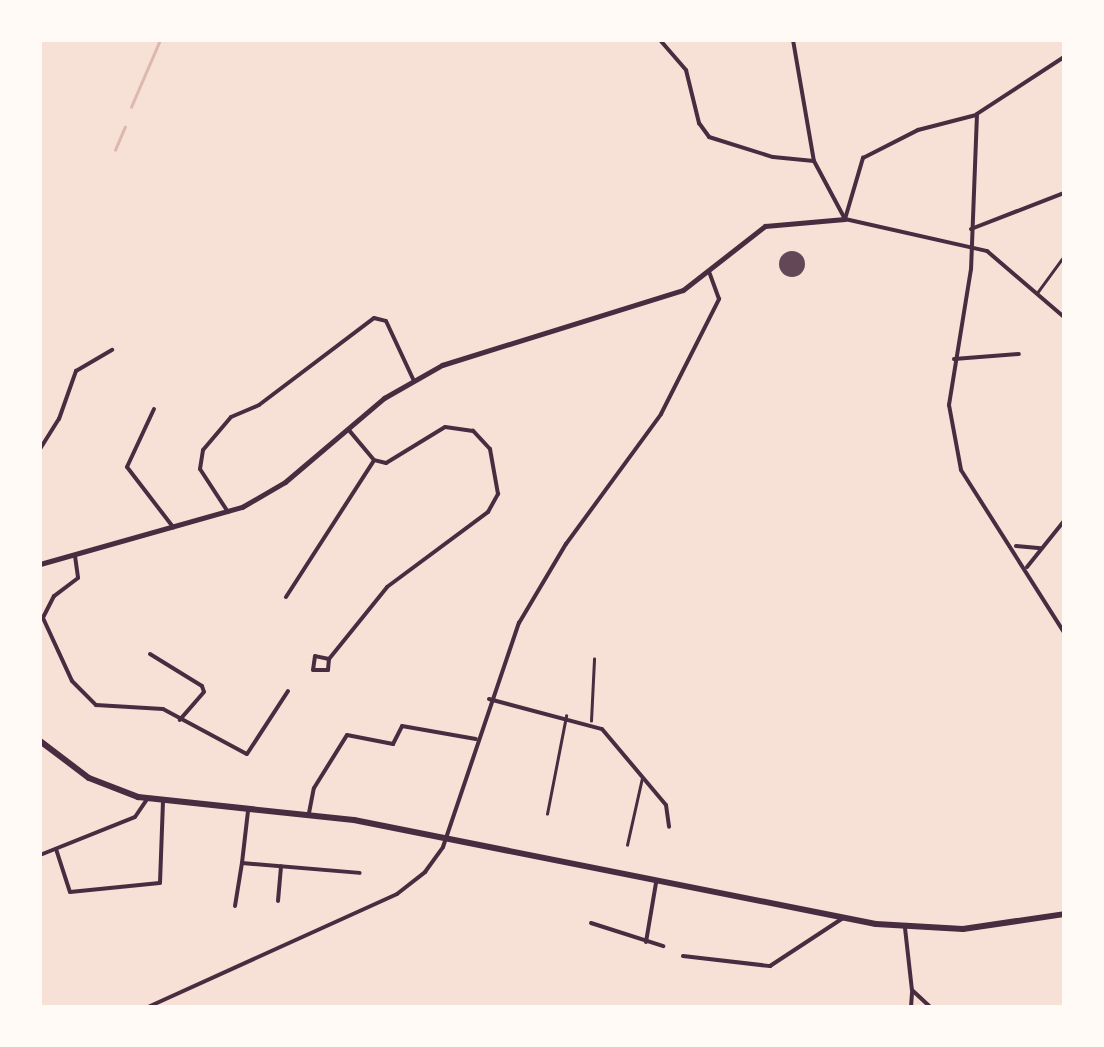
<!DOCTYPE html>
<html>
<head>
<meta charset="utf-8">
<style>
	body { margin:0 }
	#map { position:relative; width:1104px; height:1047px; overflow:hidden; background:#f7e1d7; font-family:Raleway,sans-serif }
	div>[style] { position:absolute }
	.stream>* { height:2.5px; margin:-1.25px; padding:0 1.25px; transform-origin:1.25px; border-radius:1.25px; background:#dcb8b0 }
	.building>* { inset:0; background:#644757 }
	.round { border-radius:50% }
	.service>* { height:2.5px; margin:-1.25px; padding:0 1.25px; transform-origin:1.25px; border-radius:1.25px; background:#4a2c40 }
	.minor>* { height:4px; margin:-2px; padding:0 2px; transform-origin:2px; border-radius:2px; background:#4a2c40 }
	.tertiary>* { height:5px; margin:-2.5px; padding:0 2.5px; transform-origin:2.5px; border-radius:2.5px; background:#4a2c40 }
	.secondary>* { height:6px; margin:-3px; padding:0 3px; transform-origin:3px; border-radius:3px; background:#4a2c40 }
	span { translate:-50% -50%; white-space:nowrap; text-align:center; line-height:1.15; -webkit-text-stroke:10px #fffaf5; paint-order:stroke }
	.frame { position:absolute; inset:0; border:42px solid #fffaf5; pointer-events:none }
</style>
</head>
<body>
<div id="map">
	<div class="stream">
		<div style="left:131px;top:107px;width:73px;rotate:-66.6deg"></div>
		<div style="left:115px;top:150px;width:25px;rotate:-67deg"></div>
	</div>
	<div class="building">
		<div class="round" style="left:779px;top:251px;width:26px;height:26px"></div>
	</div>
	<div class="service">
		<div style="left:1037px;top:293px;width:46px;rotate:-53.9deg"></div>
		<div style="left:591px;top:721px;width:62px;rotate:-87.2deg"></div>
		<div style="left:547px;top:814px;width:100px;rotate:-79deg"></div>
		<div style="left:627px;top:845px;width:69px;rotate:-77.4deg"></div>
	</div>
	<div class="minor">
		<div style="left:660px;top:40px;width:40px;rotate:49deg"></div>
		<div style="left:686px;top:70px;width:55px;rotate:76.2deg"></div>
		<div style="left:699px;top:123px;width:17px;rotate:54deg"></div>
		<div style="left:709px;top:137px;width:67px;rotate:17.4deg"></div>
		<div style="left:773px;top:157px;width:41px;rotate:5.6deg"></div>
		<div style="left:793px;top:40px;width:123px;rotate:80.2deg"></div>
		<div style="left:814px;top:161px;width:66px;rotate:61.9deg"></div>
		<div style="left:845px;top:219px;width:146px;rotate:12.7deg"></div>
		<div style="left:987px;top:251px;width:101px;rotate:40.6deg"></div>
		<div style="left:1064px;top:57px;width:104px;rotate:146.8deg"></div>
		<div style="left:977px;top:114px;width:155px;rotate:92.2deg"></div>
		<div style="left:971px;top:269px;width:138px;rotate:99.2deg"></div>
		<div style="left:949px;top:405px;width:66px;rotate:79.5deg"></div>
		<div style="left:961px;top:470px;width:192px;rotate:57.6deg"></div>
		<div style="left:845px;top:219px;width:64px;rotate:-73.6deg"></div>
		<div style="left:863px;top:158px;width:62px;rotate:-27deg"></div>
		<div style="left:918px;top:130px;width:60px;rotate:-14.5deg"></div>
		<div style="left:971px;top:229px;width:100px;rotate:-21.2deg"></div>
		<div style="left:954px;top:359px;width:65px;rotate:-4.4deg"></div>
		<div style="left:154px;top:409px;width:64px;rotate:115deg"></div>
		<div style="left:127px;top:467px;width:76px;rotate:52.5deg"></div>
		<div style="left:40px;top:449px;width:36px;rotate:-58deg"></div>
		<div style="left:59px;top:419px;width:51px;rotate:-70.5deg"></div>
		<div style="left:76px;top:371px;width:42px;rotate:-30.3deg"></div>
		<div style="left:228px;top:512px;width:51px;rotate:-123.1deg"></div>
		<div style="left:200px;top:469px;width:19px;rotate:-81deg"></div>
		<div style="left:203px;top:450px;width:43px;rotate:-49.7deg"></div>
		<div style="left:231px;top:417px;width:30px;rotate:-23deg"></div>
		<div style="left:259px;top:405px;width:144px;rotate:-37.1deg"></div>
		<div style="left:374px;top:318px;width:12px;rotate:14deg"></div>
		<div style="left:386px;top:321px;width:64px;rotate:65deg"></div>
		<div style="left:1016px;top:546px;width:25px;rotate:5deg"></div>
		<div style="left:75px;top:556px;width:22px;rotate:82deg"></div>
		<div style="left:78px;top:578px;width:30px;rotate:143deg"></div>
		<div style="left:54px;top:596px;width:25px;rotate:117deg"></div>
		<div style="left:43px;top:618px;width:69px;rotate:65.3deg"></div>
		<div style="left:72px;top:681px;width:34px;rotate:45deg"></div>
		<div style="left:96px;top:705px;width:67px;rotate:3.4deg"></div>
		<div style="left:163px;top:709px;width:95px;rotate:28.2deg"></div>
		<div style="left:247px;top:754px;width:75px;rotate:-56.9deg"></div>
		<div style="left:1027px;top:567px;width:59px;rotate:-51.2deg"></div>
		<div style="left:286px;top:597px;width:161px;rotate:-57.2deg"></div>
		<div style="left:150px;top:654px;width:61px;rotate:31.6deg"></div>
		<div style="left:202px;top:686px;width:6px;rotate:72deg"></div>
		<div style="left:204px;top:692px;width:37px;rotate:131deg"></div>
		<div style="left:329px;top:659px;width:14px;rotate:-168deg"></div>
		<div style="left:315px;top:656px;width:14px;rotate:98deg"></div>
		<div style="left:313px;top:670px;width:15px"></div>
		<div style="left:328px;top:670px;width:11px;rotate:-85deg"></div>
		<div style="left:329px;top:659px;width:92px;rotate:-51.1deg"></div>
		<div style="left:387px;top:587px;width:126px;rotate:-36.6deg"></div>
		<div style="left:488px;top:512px;width:21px;rotate:-61deg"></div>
		<div style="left:498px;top:494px;width:46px;rotate:-100.1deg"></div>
		<div style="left:490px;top:449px;width:25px;rotate:-133deg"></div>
		<div style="left:473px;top:431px;width:28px;rotate:-172deg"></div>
		<div style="left:445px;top:427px;width:69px;rotate:148.6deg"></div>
		<div style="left:386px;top:463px;width:12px;rotate:-166deg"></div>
		<div style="left:374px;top:460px;width:40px;rotate:-130deg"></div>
		<div style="left:489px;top:699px;width:117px;rotate:14.9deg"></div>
		<div style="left:602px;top:729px;width:99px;rotate:49.9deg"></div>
		<div style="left:666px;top:805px;width:22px;rotate:82deg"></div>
		<div style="left:248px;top:811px;width:52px;rotate:96.6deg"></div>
		<div style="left:242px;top:863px;width:118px;rotate:4.8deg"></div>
		<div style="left:309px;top:813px;width:25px;rotate:-79deg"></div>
		<div style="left:314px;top:788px;width:62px;rotate:-58.1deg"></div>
		<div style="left:347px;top:735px;width:47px;rotate:11.1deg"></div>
		<div style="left:393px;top:744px;width:20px;rotate:-63deg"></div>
		<div style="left:402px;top:726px;width:75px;rotate:10deg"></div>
		<div style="left:56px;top:849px;width:45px;rotate:72deg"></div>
		<div style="left:70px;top:892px;width:90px;rotate:-5.7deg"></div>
		<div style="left:160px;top:883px;width:82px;rotate:-87.9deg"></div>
		<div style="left:40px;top:855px;width:102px;rotate:-21.8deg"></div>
		<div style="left:135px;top:817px;width:22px;rotate:-56deg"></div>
		<div style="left:278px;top:901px;width:35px;rotate:-85deg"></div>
		<div style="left:235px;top:906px;width:44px;rotate:-80.8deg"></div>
		<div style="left:591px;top:923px;width:76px;rotate:17.7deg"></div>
		<div style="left:905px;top:928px;width:62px;rotate:83.6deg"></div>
		<div style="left:912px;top:990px;width:25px;rotate:43deg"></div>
		<div style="left:646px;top:942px;width:60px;rotate:-80.4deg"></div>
		<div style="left:683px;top:956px;width:88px;rotate:6.6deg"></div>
		<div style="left:770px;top:966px;width:87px;rotate:-33.3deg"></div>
		<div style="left:148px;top:1007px;width:273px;rotate:-24.4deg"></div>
		<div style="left:397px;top:894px;width:36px;rotate:-38deg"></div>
		<div style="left:425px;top:872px;width:31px;rotate:-54deg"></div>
		<div style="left:443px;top:847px;width:237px;rotate:-71.3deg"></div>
		<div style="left:519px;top:623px;width:92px;rotate:-59.3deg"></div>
		<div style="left:566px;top:544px;width:161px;rotate:-53.8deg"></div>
		<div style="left:661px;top:414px;width:129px;rotate:-63.2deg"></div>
		<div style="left:719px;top:299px;width:27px;rotate:-110deg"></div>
		<div style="left:911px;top:1007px;width:15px;rotate:-86deg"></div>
	</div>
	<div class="tertiary">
		<div style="left:40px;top:564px;width:210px;rotate:-15.8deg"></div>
		<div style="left:242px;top:507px;width:50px;rotate:-30.2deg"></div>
		<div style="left:285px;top:482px;width:130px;rotate:-40.3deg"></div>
		<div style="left:384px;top:398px;width:67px;rotate:-29.6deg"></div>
		<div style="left:442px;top:365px;width:252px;rotate:-17.3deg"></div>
		<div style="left:683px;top:290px;width:104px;rotate:-38deg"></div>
		<div style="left:765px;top:226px;width:80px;rotate:-5deg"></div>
	</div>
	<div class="secondary">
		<div style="left:40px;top:741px;width:61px;rotate:37.1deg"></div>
		<div style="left:89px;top:778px;width:53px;rotate:21.2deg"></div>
		<div style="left:138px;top:797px;width:217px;rotate:6.1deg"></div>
		<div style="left:354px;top:820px;width:532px;rotate:11.27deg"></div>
		<div style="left:876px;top:924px;width:87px;rotate:3.3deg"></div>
		<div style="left:963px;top:929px;width:102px;rotate:-8.4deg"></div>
	</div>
	<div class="frame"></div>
</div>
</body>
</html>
